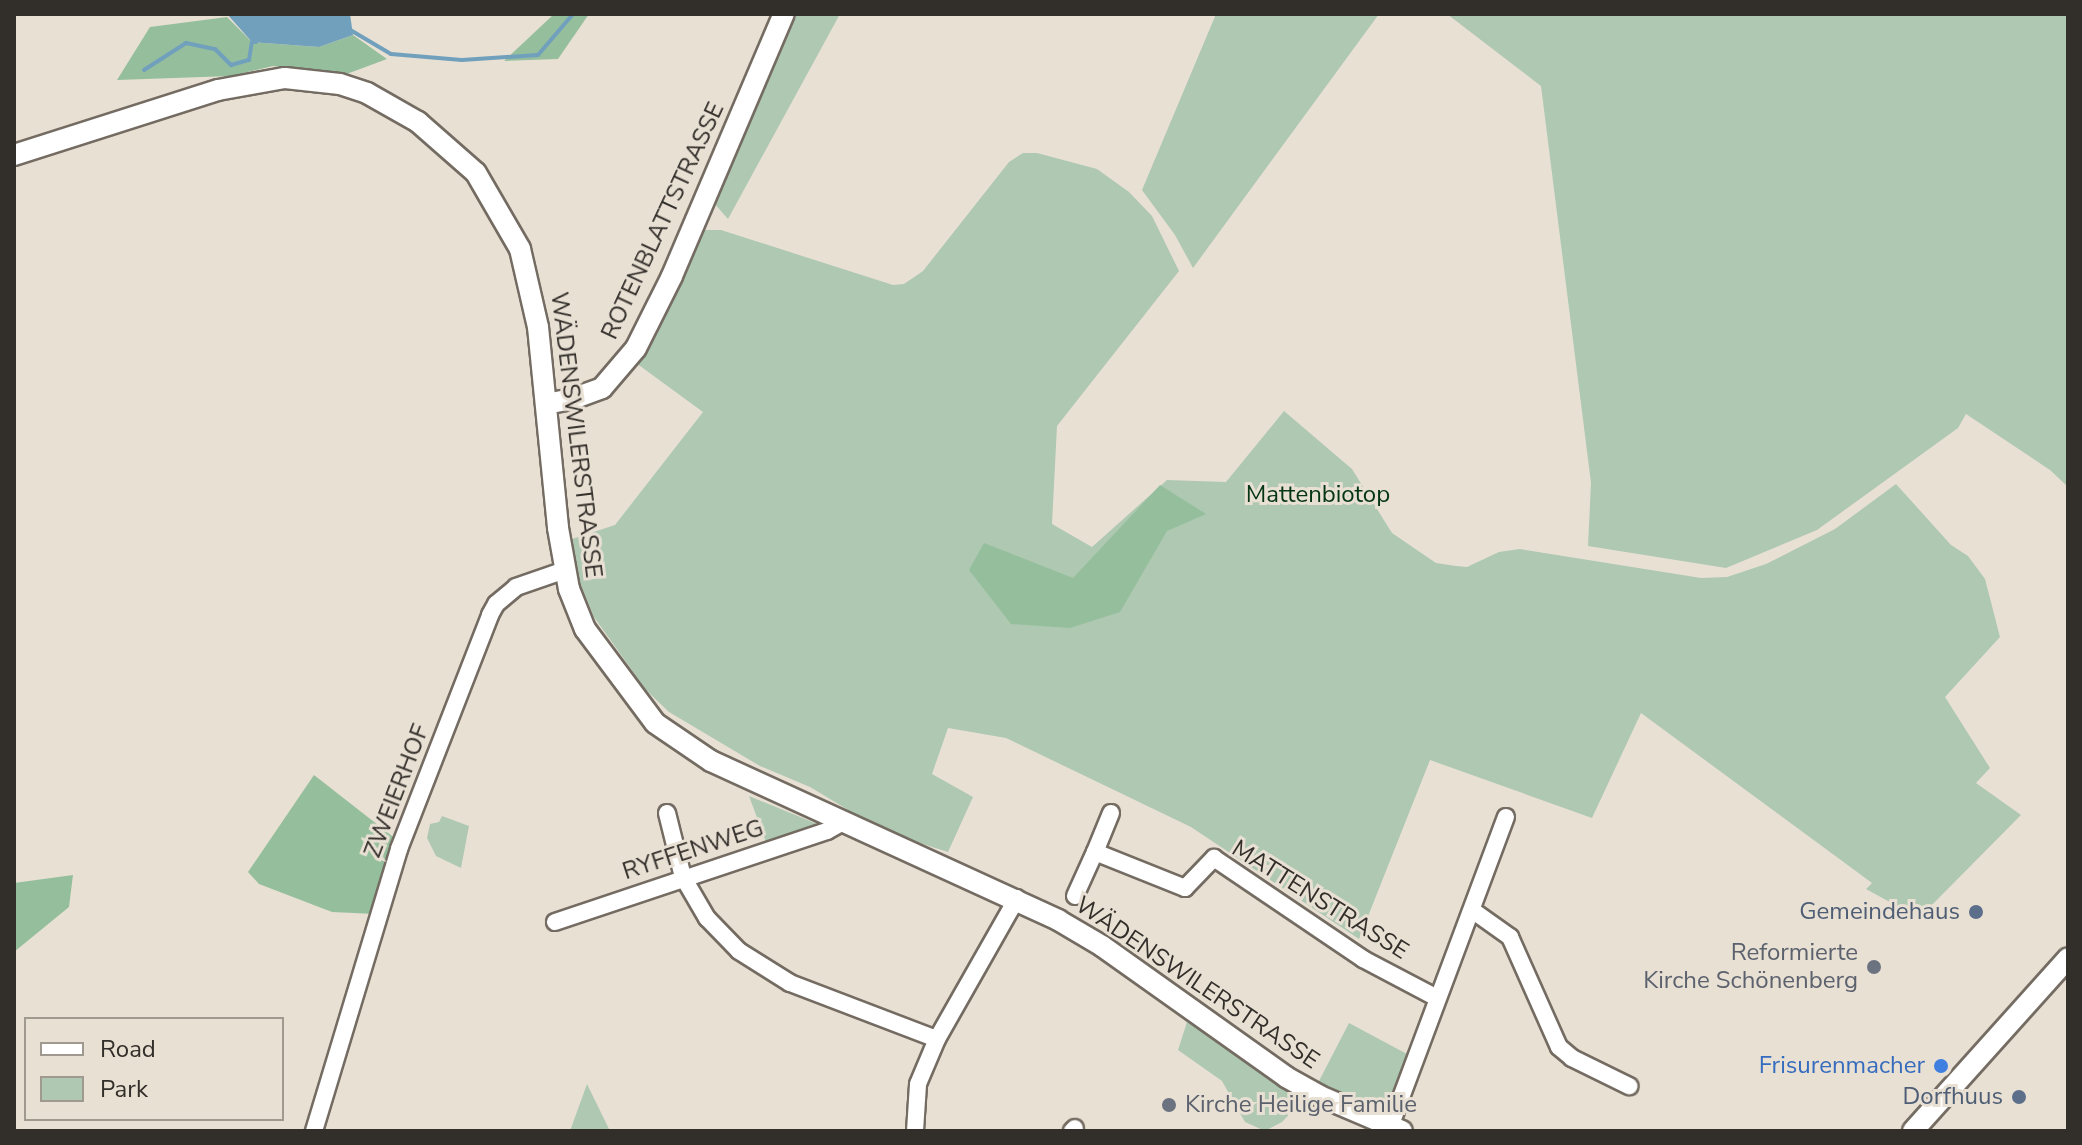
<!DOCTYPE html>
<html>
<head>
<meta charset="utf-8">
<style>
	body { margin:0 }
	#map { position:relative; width:2082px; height:1145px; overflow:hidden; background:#e9e0d4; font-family:"Nunito Sans",sans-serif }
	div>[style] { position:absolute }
	.green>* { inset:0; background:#aec8b2 }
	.forest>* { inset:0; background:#95bf9c }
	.water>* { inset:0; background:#71a0bd }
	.stream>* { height:4px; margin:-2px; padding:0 2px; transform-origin:2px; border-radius:2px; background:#71a0bd }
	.roads { filter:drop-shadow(2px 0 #746c62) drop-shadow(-2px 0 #746c62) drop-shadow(0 2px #746c62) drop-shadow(0 -2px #746c62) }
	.minor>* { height:16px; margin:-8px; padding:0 8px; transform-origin:8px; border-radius:8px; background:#fff }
	.tertiary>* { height:20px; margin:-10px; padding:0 10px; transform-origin:10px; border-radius:10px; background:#fff }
	.dots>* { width:22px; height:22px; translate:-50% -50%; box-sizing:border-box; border:4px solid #e9e0d4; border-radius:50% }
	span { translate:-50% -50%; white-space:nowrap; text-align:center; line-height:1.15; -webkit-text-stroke:6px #e9e0d4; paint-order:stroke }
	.street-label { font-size:24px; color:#322e2a }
	.park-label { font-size:24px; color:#023514 }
	.service-label { font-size:24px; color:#4e5e75 }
	.right { translate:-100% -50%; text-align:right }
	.worship-label { font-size:24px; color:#5b616d }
	.left { translate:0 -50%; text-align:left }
	.shop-label { font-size:24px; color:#366cbe }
	.frame { position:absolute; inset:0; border:16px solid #322e2a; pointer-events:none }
	.legend { position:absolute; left:24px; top:1017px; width:260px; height:104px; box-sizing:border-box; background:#e9e0d4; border:2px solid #a09990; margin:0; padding:10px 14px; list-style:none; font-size:24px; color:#322e2a }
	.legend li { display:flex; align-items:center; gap:16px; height:40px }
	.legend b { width:40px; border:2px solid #a09990 }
</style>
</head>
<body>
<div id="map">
	<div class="green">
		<div style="clip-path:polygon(797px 14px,840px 14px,728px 219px,713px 202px)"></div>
		<div style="clip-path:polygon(1216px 14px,1379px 14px,1193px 268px,1175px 235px,1142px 190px)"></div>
		<div style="clip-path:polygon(1447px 14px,2068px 14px,2068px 487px,2050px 470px,1966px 414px,1958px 428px,1817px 530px,1726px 568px,1588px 546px,1591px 483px,1541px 86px)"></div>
		<div style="clip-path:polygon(1023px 153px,1037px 153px,1097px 169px,1129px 192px,1152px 216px,1179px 271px,1057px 426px,1052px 524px,1092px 547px,1167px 480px,1226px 482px,1284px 411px,1352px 469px,1392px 533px,1436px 563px,1456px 566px,1467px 567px,1499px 552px,1520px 549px,1701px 578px,1727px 577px,1766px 564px,1835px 529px,1896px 484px,1951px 545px,1968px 556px,1985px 579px,2000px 637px,1945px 697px,1990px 768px,1976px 783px,2021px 815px,1919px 918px,1866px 889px,1872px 883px,1641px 713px,1592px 818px,1430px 760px,1359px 939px,1191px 827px,1006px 738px,948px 728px,932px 774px,973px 797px,948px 852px,885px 832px,810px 787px,760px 766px,669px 712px,646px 690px,594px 617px,578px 578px,572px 539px,615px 525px,703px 412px,636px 363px,703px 230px,721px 230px,893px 285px,904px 284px,923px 271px,1009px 162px)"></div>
		<div style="clip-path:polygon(749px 796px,822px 826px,821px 829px,766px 842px)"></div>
		<div style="clip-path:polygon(442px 816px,469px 826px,461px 868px,436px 856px,427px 838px,430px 824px,439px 822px)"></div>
		<div style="clip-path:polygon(1187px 1022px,1298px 1094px,1299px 1104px,1282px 1122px,1265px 1131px,1245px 1122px,1222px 1081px,1178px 1050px)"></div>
		<div style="clip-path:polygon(1349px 1023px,1407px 1054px,1391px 1096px,1377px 1106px,1363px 1105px,1318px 1083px)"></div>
		<div style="clip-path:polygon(587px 1084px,610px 1131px,570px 1131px)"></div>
	</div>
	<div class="forest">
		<div style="clip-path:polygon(554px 14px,589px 14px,558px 59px,504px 61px)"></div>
		<div style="clip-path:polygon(227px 17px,252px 42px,319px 47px,353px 35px,387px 59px,344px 75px,273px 66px,231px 76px,117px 80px,150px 27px)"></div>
		<div style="clip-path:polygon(1160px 485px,1206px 514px,1167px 531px,1120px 612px,1070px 628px,1011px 624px,969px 570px,984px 543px,1073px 578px)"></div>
		<div style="clip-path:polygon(314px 775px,401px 843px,375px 914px,332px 912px,259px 884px,248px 872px)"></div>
		<div style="clip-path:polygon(73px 875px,69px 907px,14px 952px,14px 883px)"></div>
	</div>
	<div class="water">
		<div style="clip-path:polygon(227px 14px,350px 14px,353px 35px,319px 47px,252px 42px)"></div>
	</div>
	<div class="stream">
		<div style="left:347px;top:28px;width:51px;rotate:30.6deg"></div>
		<div style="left:391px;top:54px;width:71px;rotate:4.8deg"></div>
		<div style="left:462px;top:60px;width:76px;rotate:-3.8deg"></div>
		<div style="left:538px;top:55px;width:54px;rotate:-49.5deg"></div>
		<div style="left:144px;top:70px;width:50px;rotate:-32.7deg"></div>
		<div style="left:186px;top:43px;width:30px;rotate:12deg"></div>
		<div style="left:215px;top:49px;width:23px;rotate:45deg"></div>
		<div style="left:231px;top:65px;width:19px;rotate:-16deg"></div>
		<div style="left:249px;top:60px;width:18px;rotate:-81deg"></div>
		<div style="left:252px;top:42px;width:4px"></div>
	</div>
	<div class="roads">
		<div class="minor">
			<div style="left:667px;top:813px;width:66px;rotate:76deg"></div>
			<div style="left:683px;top:877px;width:48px;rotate:59.7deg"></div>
			<div style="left:707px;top:918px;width:46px;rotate:45.9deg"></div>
			<div style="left:739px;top:951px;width:60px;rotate:32.1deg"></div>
			<div style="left:790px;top:983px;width:157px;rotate:20.9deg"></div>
			<div style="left:1111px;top:813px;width:42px;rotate:112.3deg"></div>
			<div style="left:1095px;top:852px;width:97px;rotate:21.8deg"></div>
			<div style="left:1185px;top:888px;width:42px;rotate:-46deg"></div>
			<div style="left:1214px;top:858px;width:180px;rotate:34.1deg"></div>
			<div style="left:1363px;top:959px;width:84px;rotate:27.8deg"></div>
			<div style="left:1075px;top:896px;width:48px;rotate:-65.6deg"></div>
			<div style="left:1472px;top:910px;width:47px;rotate:35.4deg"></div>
			<div style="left:1510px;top:937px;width:120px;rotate:66deg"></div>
			<div style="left:1559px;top:1047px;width:17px;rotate:40deg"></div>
			<div style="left:1572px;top:1058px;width:64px;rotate:26.2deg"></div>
			<div style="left:555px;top:922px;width:287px;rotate:-18.5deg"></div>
			<div style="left:827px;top:831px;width:21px;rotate:-29deg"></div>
			<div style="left:1390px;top:1127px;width:331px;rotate:-69.5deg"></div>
			<div style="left:314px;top:1131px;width:295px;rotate:-73.2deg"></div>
			<div style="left:399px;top:849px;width:251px;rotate:-68.7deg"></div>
			<div style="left:490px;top:615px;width:13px;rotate:-61deg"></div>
			<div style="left:496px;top:604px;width:26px;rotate:-40deg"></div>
			<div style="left:516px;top:587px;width:52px;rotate:-19.1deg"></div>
			<div style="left:915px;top:1131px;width:47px;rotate:-86.3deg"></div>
			<div style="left:918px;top:1084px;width:49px;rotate:-67.1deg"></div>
			<div style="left:937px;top:1039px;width:162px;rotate:-60.4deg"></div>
			<div style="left:1072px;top:1131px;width:4px;rotate:-45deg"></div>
		</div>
		<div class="tertiary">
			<div style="left:14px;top:155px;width:214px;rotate:-17.7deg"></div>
			<div style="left:218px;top:90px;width:68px;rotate:-10.2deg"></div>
			<div style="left:285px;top:78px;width:55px;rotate:6.2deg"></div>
			<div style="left:340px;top:84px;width:28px;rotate:18deg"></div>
			<div style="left:367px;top:93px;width:59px;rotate:29.6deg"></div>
			<div style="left:418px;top:122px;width:77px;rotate:41.3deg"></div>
			<div style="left:476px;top:173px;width:88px;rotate:59.9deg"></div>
			<div style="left:520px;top:249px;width:80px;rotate:77deg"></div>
			<div style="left:538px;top:327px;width:202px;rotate:84.3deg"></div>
			<div style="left:558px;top:528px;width:62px;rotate:79.8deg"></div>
			<div style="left:569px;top:589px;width:43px;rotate:68.2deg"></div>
			<div style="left:585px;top:629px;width:117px;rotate:53.3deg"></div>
			<div style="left:655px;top:723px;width:68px;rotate:34.2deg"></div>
			<div style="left:711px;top:761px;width:382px;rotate:24.6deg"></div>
			<div style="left:1058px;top:920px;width:51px;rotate:30.6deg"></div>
			<div style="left:1102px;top:946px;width:226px;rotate:35.4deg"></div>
			<div style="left:1286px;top:1077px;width:39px;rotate:29deg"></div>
			<div style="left:1320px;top:1096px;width:89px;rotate:23.1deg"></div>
			<div style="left:546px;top:404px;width:26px;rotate:-11deg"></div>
			<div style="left:572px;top:399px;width:32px;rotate:-20deg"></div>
			<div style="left:602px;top:388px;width:52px;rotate:-49.6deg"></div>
			<div style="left:636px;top:348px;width:80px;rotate:-63.4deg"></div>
			<div style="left:672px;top:276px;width:285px;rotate:-66.9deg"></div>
			<div style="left:1913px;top:1131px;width:232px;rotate:-48.1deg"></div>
		</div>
	</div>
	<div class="dots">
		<div style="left:1976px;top:912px;background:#5c6f8a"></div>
		<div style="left:1874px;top:967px;background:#6b7280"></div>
		<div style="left:1941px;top:1066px;background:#3f7fe0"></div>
		<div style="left:2019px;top:1097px;background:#5c6f8a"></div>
		<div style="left:1169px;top:1105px;background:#6b7280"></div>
	</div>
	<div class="street-label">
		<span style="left:663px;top:221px;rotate:-65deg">ROTENBLATTSTRASSE</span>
		<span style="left:576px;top:435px;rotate:83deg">WÄDENSWILERSTRASSE</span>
		<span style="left:397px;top:791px;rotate:-69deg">ZWEIERHOF</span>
		<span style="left:693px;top:850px;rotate:-18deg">RYFFENWEG</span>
		<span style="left:1320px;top:900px;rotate:32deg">MATTENSTRASSE</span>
		<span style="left:1197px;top:983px;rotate:34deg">WÄDENSWILERSTRASSE</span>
	</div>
	<div class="park-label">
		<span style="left:1318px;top:495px">Mattenbiotop</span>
	</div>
	<div class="service-label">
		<span class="right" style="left:1960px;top:912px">Gemeindehaus</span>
		<span class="right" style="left:2003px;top:1097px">Dorfhuus</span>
	</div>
	<div class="worship-label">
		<span class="right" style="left:1858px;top:967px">Reformierte<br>Kirche Schönenberg</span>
		<span class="left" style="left:1185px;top:1105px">Kirche Heilige Familie</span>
	</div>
	<div class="shop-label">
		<span class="right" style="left:1925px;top:1066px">Frisurenmacher</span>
	</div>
	<div class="frame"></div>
	<ul class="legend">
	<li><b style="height:10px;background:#fff"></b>Road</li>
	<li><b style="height:22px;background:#aec8b2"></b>Park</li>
	</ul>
</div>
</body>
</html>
